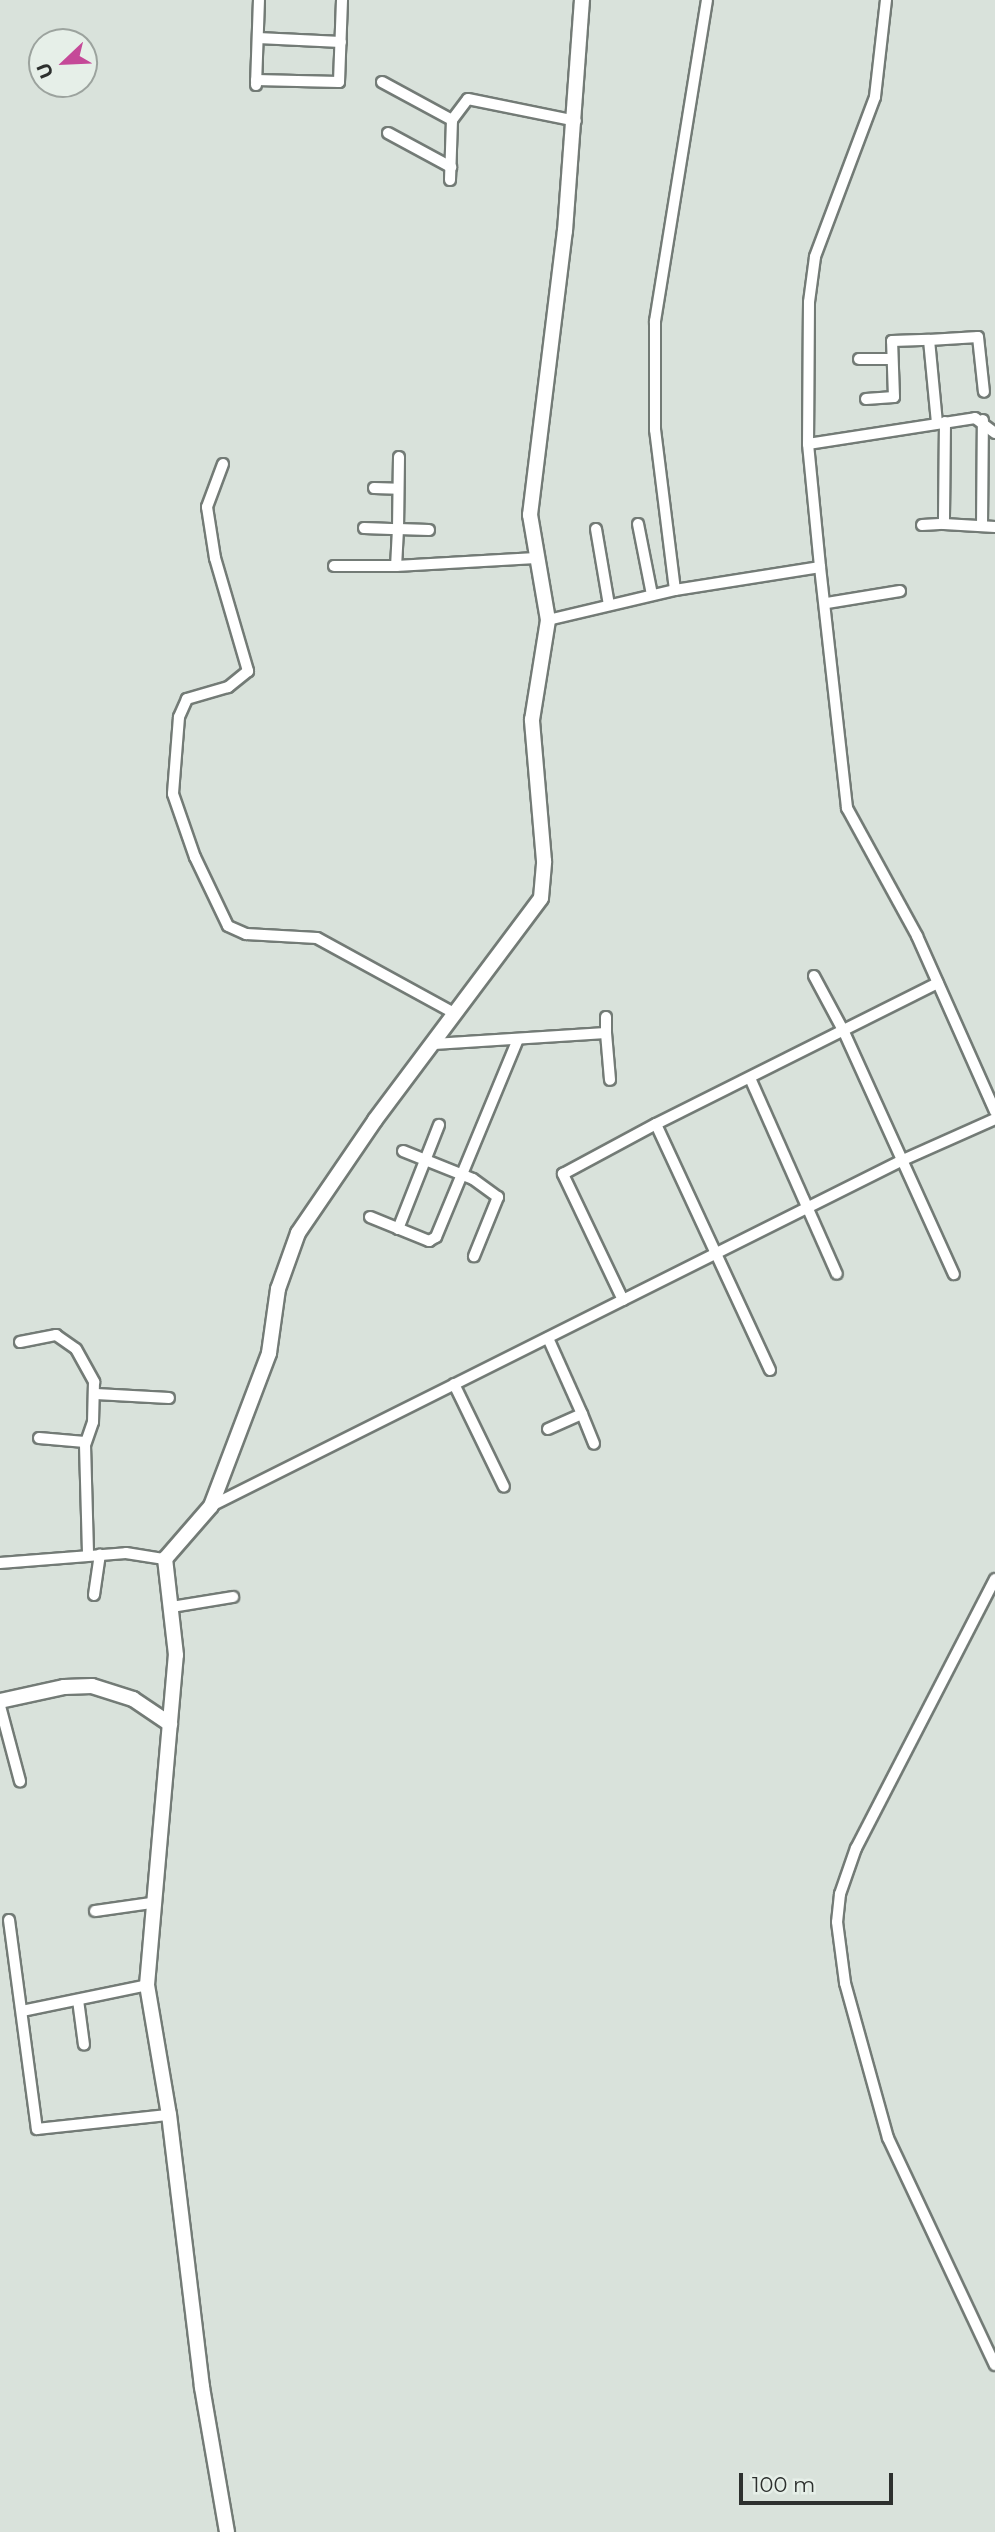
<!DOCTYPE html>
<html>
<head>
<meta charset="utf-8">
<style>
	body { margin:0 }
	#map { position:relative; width:995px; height:2532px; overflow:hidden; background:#d9e2db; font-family:Montserrat,sans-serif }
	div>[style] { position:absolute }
	.roads { filter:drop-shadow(2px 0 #737b76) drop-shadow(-2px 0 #737b76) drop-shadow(0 2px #737b76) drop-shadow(0 -2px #737b76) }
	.minor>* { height:10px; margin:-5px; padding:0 5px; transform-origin:5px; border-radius:5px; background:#fff }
	.tertiary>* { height:14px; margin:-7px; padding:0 7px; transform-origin:7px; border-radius:7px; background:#fff }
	span { translate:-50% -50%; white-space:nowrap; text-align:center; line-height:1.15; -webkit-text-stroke:7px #e6efe8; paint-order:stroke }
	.north { position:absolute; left:28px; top:28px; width:70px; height:70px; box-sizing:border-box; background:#e6efe8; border:2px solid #9ca39e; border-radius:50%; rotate:247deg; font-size:19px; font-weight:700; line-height:28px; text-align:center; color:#2d302e }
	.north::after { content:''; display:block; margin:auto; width:24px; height:32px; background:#c54998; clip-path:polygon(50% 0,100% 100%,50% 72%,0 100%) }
	.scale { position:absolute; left:739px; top:2473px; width:154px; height:32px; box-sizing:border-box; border:4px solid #2d302e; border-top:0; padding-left:9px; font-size:21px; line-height:24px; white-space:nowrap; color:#2d302e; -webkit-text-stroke:5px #e6efe8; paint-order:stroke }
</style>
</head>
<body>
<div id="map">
	<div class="roads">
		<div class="minor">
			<div style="left:886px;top:0;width:98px;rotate:96.5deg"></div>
			<div style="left:875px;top:97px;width:171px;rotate:110.6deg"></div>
			<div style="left:815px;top:257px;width:45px;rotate:97.6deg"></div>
			<div style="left:809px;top:302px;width:142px;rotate:90.4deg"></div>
			<div style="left:808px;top:444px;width:124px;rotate:84.4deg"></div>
			<div style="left:820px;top:567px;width:243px;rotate:83.6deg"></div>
			<div style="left:847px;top:808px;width:146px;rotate:61.3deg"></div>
			<div style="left:917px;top:936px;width:192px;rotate:66deg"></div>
			<div style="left:258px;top:38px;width:83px;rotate:2.8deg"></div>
			<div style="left:256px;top:80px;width:83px;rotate:1.4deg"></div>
			<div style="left:339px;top:82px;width:82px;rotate:-87.9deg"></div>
			<div style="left:382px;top:82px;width:80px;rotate:28.5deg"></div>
			<div style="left:256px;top:85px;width:85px;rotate:-88deg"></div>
			<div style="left:388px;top:133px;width:72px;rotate:28.4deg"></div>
			<div style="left:450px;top:180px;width:60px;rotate:-88.1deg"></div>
			<div style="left:452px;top:120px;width:26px;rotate:-53deg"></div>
			<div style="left:468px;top:99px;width:110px;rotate:11.5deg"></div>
			<div style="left:929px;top:340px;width:49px;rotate:-3.5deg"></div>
			<div style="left:978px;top:337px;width:55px;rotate:83.8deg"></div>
			<div style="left:859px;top:359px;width:33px"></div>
			<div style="left:866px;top:399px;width:28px;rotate:-4deg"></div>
			<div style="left:894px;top:397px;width:56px;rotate:-92deg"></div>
			<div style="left:892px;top:341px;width:37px;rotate:-2deg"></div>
			<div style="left:929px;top:340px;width:83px;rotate:84.5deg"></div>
			<div style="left:945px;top:422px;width:102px;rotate:90.6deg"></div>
			<div style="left:944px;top:524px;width:51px;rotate:3.4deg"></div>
			<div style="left:808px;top:444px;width:169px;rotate:-8.8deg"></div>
			<div style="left:975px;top:418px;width:25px;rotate:37deg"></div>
			<div style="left:223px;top:464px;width:46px;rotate:110.4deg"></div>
			<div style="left:207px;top:507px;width:52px;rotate:81.1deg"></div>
			<div style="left:215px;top:558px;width:118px;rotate:73.7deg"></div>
			<div style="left:248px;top:671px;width:26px;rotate:141deg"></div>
			<div style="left:228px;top:687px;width:43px;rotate:163.7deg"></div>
			<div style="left:187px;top:699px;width:20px;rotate:114deg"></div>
			<div style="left:179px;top:717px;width:77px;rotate:94.5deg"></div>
			<div style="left:173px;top:794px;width:67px;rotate:70.8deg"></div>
			<div style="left:195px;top:857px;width:76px;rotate:64.4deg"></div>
			<div style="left:228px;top:926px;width:20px;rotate:24deg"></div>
			<div style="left:246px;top:934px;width:71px;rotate:3.2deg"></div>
			<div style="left:317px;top:938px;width:158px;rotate:28.7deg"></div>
			<div style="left:374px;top:488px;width:24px;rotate:2deg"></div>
			<div style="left:638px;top:524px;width:72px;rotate:78.8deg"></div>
			<div style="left:922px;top:525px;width:22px;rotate:-3deg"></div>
			<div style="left:982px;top:526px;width:106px;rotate:-89.5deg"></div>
			<div style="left:364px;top:528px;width:34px;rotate:2deg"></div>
			<div style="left:398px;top:529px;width:72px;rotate:-89.2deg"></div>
			<div style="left:596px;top:529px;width:77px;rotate:80.3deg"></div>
			<div style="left:429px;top:530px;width:31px;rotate:-178deg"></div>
			<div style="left:398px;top:529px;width:37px;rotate:93deg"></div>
			<div style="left:396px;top:566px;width:140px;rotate:-3.3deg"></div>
			<div style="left:334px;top:566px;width:62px"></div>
			<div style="left:675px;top:590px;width:161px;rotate:-97.1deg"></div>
			<div style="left:655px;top:430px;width:109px;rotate:-90deg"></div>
			<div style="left:655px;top:321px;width:325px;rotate:-80.8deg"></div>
			<div style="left:827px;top:603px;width:74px;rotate:-9.3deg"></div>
			<div style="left:548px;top:620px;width:130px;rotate:-13.3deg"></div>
			<div style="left:675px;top:590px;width:147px;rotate:-9deg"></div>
			<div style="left:814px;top:976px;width:64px;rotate:61.8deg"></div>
			<div style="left:844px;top:1032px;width:266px;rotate:65.6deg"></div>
			<div style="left:606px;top:1017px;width:16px;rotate:90deg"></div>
			<div style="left:434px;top:1044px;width:172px;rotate:-3.7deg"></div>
			<div style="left:606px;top:1033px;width:47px;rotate:85.1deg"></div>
			<div style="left:750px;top:1078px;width:214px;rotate:66.1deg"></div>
			<div style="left:403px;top:1151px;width:75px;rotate:21.8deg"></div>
			<div style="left:473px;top:1179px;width:31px;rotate:36deg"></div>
			<div style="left:498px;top:1197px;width:64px;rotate:112.1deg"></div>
			<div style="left:370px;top:1217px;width:64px;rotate:22.1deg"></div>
			<div style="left:429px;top:1241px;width:8px;rotate:-30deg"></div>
			<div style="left:436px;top:1237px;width:214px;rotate:-67.5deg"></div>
			<div style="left:398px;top:1229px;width:112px;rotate:-68.5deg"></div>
			<div style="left:623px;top:1300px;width:140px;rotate:-115.5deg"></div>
			<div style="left:563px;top:1174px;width:106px;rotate:-28.3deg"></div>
			<div style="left:548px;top:1338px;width:83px;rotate:65.9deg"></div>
			<div style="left:20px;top:1342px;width:37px;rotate:-11deg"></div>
			<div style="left:56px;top:1335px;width:24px;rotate:35deg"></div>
			<div style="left:76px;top:1349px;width:38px;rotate:61deg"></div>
			<div style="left:94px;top:1382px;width:40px;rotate:91.4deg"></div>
			<div style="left:93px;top:1422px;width:24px;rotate:109deg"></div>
			<div style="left:85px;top:1445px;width:109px;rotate:88.4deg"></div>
			<div style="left:770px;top:1370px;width:271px;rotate:-114.9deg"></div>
			<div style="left:656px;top:1124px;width:315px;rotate:-26.6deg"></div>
			<div style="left:454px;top:1384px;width:114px;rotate:64.1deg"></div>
			<div style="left:96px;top:1394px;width:73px;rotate:3.1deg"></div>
			<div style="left:548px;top:1429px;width:37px;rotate:-24deg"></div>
			<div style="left:582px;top:1414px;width:32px;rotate:68deg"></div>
			<div style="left:39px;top:1438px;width:46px;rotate:5deg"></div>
			<div style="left:211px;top:1506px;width:774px;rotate:-26.57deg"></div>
			<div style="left:903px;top:1160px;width:101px;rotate:-24deg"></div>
			<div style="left:0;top:1563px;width:126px;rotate:-4.5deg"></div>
			<div style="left:126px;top:1553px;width:39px;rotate:9deg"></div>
			<div style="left:995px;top:1579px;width:303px;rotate:117.3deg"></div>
			<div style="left:856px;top:1848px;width:49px;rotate:109.2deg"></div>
			<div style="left:840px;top:1894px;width:28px;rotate:96deg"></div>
			<div style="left:837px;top:1922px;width:62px;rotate:82.5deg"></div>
			<div style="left:845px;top:1983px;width:161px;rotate:74.5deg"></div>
			<div style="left:888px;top:2138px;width:251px;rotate:64.8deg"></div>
			<div style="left:94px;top:1595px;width:41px;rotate:-81.7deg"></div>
			<div style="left:172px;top:1607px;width:62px;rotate:-9.3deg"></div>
			<div style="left:0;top:1706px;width:78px;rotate:75.1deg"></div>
			<div style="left:95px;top:1911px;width:57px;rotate:-8.1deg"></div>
			<div style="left:9px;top:1920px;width:211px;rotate:82.4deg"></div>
			<div style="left:37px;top:2129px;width:133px;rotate:-6.1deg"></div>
			<div style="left:78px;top:2000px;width:45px;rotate:82.4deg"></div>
			<div style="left:22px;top:2011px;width:128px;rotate:-11.7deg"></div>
		</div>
		<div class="tertiary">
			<div style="left:0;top:1701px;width:66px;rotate:-12.3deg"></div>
			<div style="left:64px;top:1687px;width:28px;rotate:-2deg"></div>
			<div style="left:92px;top:1686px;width:43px;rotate:17.6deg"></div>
			<div style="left:133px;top:1699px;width:45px;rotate:34deg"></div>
			<div style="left:227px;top:2532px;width:147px;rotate:-99.8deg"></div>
			<div style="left:202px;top:2387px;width:274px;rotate:-96.9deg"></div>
			<div style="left:169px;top:2115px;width:132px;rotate:-99.6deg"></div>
			<div style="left:147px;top:1985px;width:331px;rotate:-85deg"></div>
			<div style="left:176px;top:1655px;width:97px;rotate:-96.5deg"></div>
			<div style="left:165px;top:1559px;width:70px;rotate:-49deg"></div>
			<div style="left:211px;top:1506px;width:164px;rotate:-69.2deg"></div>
			<div style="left:269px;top:1353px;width:65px;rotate:-82deg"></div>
			<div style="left:278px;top:1289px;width:59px;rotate:-70.3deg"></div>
			<div style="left:298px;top:1233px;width:137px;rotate:-55.7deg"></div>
			<div style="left:375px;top:1120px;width:277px;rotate:-53.2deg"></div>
			<div style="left:541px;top:898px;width:37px;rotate:-85deg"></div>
			<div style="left:544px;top:861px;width:142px;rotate:-94.9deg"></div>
			<div style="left:532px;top:720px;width:101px;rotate:-80.9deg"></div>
			<div style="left:548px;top:620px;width:107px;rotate:-99.7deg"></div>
			<div style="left:530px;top:515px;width:286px;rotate:-83deg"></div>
			<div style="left:565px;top:231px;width:232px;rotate:-85.8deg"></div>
		</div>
	</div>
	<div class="north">U</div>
	<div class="scale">100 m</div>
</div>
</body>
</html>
